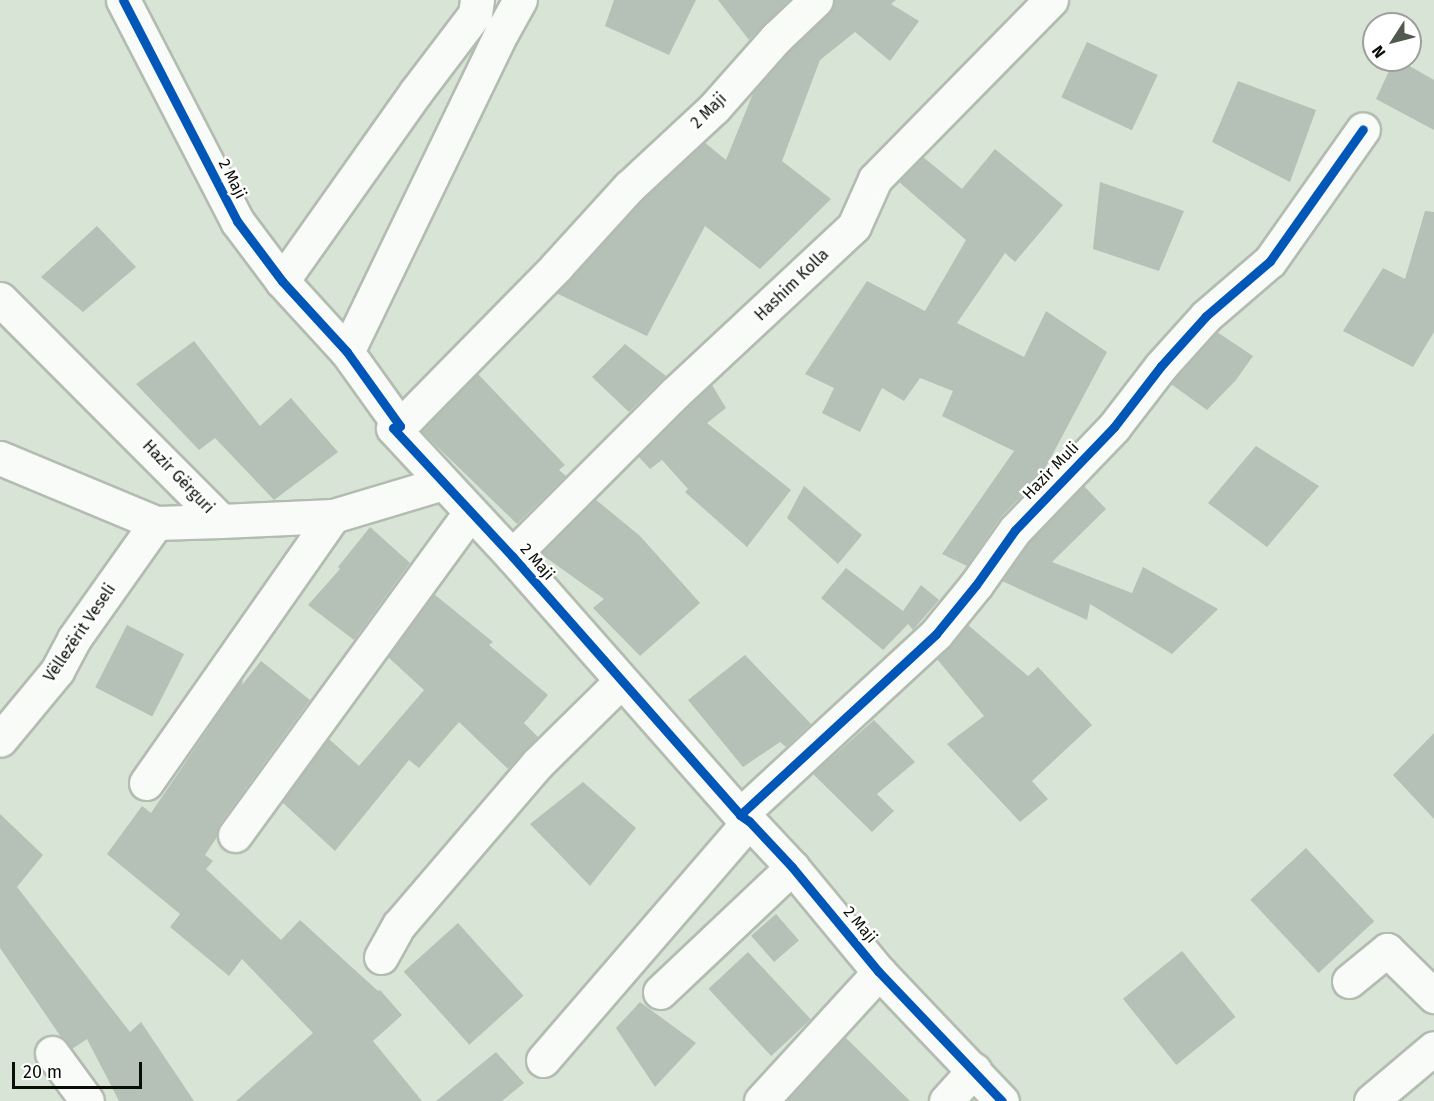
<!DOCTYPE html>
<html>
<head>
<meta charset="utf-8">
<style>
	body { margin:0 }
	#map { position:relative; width:1434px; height:1101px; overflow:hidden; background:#d8e4d5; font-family:"Fira Sans",sans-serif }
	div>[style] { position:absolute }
	.building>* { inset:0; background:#b5c1b7; transform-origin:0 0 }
	.roads { filter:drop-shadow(2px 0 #b3bcb1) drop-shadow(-2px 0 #b3bcb1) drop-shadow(0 2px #b3bcb1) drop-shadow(0 -2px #b3bcb1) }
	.minor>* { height:33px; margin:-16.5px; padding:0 16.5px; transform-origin:16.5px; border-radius:16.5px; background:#f9fbf9 }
	.tertiary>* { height:33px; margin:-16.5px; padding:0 16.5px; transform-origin:16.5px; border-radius:16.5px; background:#f9fbf9 }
	.cycleway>* { height:9px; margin:-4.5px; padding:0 4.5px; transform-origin:4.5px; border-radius:4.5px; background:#0057b8 }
	span { translate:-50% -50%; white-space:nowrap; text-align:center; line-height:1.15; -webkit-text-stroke:5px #fff; paint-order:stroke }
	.street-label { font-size:16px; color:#090f07 }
	.north { position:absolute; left:1362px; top:12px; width:60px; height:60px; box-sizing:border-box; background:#fff; border:2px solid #9d9f9c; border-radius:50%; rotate:234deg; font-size:16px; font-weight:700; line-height:24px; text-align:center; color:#090f07 }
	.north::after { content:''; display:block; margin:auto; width:21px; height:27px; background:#515a4f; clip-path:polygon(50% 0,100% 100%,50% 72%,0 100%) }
	.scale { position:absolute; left:12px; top:1062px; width:130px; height:27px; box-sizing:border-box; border:3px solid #090f07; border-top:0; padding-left:8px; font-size:18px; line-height:21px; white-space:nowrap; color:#090f07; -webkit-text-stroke:4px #fff; paint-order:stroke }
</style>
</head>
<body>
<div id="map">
	<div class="building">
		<div style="clip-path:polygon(614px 0,696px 0,669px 55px,605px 26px)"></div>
		<div style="clip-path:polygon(718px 0,789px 0,749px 40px)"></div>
		<div style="clip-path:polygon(834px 0,896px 0,891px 4px,919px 21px,890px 61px,855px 32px,820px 60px,782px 161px,831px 199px,760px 269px,705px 226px,647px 336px,556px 293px,642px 200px,704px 142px,726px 160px,754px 91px,789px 51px,829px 14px)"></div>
		<div style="left:1087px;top:42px;width:78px;height:61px;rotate:25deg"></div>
		<div style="clip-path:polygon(1394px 60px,1399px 60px,1434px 80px,1434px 130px,1376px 99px)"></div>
		<div style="clip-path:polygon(1238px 81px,1316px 110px,1290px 182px,1212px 142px)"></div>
		<div style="clip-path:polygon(995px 149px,1063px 205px,1015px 262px,1005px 253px,957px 323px,1024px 357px,1046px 311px,1107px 352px,1041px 476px,1001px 517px,967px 566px,942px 554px,1014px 451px,942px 416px,953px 391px,920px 378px,904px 401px,882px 388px,860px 432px,822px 413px,834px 388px,805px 374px,867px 281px,925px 311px,966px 240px,899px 182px,923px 157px,962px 189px)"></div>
		<div style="clip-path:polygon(1100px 182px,1184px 211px,1159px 271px,1093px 249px)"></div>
		<div style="clip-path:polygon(1425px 211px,1434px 212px,1434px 332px,1413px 367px,1343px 331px,1383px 268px,1405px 279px)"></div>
		<div style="clip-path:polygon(97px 226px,136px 267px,83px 312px,41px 277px)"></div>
		<div style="clip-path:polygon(1217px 332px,1253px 356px,1236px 380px,1207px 410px,1171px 384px)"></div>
		<div style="clip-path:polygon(194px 341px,260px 426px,291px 398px,338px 452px,274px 500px,215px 438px,199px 450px,136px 384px)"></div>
		<div style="clip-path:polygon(625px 344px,666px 376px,629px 412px,592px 377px)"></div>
		<div style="clip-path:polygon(478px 374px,565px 465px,559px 470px,566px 476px,517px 524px,421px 431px)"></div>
		<div style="clip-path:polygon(712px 385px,726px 408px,707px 423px,791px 490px,747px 547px,685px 492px,688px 489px,662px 460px,650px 469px,638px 456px)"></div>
		<div style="clip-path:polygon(1256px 446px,1319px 486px,1267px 547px,1208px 503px)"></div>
		<div style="clip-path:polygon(804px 486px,862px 535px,838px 564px,787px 518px)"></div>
		<div style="clip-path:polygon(1084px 486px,1106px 509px,1052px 562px,1132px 593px,1143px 567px,1218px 609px,1172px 654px,1090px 604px,1087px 620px,1002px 581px,1029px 542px)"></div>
		<div style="clip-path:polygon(595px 499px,640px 536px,700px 603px,640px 656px,593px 608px,604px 599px,541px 554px)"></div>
		<div style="clip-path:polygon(370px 527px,410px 563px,354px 640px,308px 605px,340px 569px,338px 567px)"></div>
		<div style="clip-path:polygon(846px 568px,903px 611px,921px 585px,939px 600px,913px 630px,908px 624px,883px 650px,821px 598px)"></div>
		<div style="clip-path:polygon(434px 594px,493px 642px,489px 645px,548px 695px,524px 723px,538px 737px,508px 769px,459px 722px,419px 768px,409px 760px,335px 851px,282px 802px,329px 739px,359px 766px,424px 690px,388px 657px)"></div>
		<div style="left:127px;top:625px;width:64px;height:70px;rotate:27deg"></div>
		<div style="clip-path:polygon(968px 625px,1028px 676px,1038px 667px,1092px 725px,1032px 781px,1048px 799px,1020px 822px,947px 744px,984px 716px,937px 659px)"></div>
		<div style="clip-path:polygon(745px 655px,811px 724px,786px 747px,780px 742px,743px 767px,688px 700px)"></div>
		<div style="clip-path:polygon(261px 661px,310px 700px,220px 824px,217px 837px,205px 855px,213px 861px,206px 869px,281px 940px,300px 920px,378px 991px,380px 990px,402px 1015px,373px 1041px,422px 1101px,236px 1101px,313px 1033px,242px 959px,229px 976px,170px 927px,180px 914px,107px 854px,142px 806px,151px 813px,240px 682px,243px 679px,242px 685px)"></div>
		<div style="clip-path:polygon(874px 720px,915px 762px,877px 794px,894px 811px,872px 832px,813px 774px)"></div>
		<div style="clip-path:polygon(1434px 733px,1434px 819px,1393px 775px)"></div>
		<div style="clip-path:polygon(583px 782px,636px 828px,590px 886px,530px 824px)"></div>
		<div style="clip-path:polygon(0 814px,43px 855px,17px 887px,130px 1032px,141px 1022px,194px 1101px,119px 1101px,87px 1039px,72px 1049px,61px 1037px,0 948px)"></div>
		<div style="left:1306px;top:848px;width:100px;height:76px;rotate:47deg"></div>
		<div style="left:776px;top:914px;width:35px;height:33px;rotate:49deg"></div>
		<div style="left:458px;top:923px;width:98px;height:73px;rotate:48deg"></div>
		<div style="left:1182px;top:951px;width:85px;height:76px;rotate:51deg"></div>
		<div style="left:748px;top:952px;width:92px;height:54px;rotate:47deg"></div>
		<div style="clip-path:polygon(640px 1002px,696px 1043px,655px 1087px,616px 1028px)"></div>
		<div style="clip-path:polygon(845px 1037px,910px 1101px,786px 1101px)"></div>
		<div style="clip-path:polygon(496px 1052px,524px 1083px,502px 1101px,436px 1101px)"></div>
	</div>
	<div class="roads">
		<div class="minor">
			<div style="left:282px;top:281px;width:230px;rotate:-54.7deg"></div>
			<div style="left:415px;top:93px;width:99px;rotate:-52.8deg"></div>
			<div style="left:475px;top:14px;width:14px;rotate:-82deg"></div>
			<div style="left:0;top:299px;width:313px;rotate:45.1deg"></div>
			<div style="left:221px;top:521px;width:112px;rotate:-2.6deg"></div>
			<div style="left:333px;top:516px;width:115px;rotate:-16.7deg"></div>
			<div style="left:347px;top:352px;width:356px;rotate:-64.2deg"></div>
			<div style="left:502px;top:32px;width:37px;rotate:-61deg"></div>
			<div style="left:400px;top:426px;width:224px;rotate:-45.5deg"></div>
			<div style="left:557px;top:266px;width:107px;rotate:-47.7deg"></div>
			<div style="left:629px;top:187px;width:116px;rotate:-42.9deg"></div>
			<div style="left:714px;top:108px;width:94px;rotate:-48.5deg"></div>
			<div style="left:776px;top:38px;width:55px;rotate:-43.5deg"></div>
			<div style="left:0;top:458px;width:169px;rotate:22.6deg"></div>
			<div style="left:156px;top:523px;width:142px;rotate:125.3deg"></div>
			<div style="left:74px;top:639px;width:36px;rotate:118deg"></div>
			<div style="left:57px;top:671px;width:89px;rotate:129.6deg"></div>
			<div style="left:156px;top:523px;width:65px;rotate:-1.8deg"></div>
			<div style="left:512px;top:556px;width:229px;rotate:-45deg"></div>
			<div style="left:674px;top:394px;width:246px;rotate:-43deg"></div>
			<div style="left:854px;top:226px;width:51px;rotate:-65.9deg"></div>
			<div style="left:875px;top:179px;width:251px;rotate:-45.5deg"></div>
			<div style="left:146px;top:783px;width:326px;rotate:-55deg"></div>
			<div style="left:740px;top:815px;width:267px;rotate:-42.7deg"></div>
			<div style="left:936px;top:634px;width:63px;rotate:-50.8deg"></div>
			<div style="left:976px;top:585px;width:67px;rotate:-54.7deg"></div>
			<div style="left:1015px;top:530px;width:143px;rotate:-46.1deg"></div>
			<div style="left:1114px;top:427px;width:77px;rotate:-52.4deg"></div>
			<div style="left:1161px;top:366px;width:67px;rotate:-48deg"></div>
			<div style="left:1206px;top:316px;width:84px;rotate:-40.7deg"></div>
			<div style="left:1270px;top:261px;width:161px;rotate:-54.8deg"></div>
			<div style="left:235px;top:835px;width:399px;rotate:-53.9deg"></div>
			<div style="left:381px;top:957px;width:37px;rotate:-61deg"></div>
			<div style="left:399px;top:925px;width:213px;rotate:-49.4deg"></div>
			<div style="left:538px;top:763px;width:115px;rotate:-44.6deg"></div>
			<div style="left:1349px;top:981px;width:49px;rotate:-39.2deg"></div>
			<div style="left:1387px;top:950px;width:66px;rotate:44.4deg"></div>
			<div style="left:660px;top:992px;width:182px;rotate:-43.4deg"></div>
			<div style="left:52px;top:1053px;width:59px;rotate:53.9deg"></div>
			<div style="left:543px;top:1060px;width:316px;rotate:-49.2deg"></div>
			<div style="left:761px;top:1101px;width:175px;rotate:-47.5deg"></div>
			<div style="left:946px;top:1101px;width:42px;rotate:-47.9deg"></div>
			<div style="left:1371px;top:1101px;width:82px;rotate:-40.1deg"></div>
		</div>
		<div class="tertiary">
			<div style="left:123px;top:0;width:249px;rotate:62.7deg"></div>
			<div style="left:237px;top:221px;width:75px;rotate:53.1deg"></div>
			<div style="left:282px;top:281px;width:96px;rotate:47.5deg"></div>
			<div style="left:347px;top:352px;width:91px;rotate:54.4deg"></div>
			<div style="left:400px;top:426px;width:7px;rotate:164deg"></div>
			<div style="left:393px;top:428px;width:175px;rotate:47.1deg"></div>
			<div style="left:512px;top:556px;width:345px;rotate:48.6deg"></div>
			<div style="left:740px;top:815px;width:11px;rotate:34deg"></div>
			<div style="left:749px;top:821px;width:63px;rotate:46.9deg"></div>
			<div style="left:792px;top:867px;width:136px;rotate:50.4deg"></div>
			<div style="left:879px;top:972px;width:178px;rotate:46.4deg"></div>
		</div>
	</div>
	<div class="cycleway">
		<div style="left:123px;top:0;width:249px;rotate:62.7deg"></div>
		<div style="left:237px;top:221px;width:75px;rotate:53.1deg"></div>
		<div style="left:282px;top:281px;width:96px;rotate:47.5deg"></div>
		<div style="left:347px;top:352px;width:91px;rotate:54.4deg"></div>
		<div style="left:400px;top:426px;width:7px;rotate:164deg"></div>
		<div style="left:393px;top:428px;width:175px;rotate:47.1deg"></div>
		<div style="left:512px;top:556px;width:345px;rotate:48.6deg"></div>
		<div style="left:740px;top:815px;width:11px;rotate:34deg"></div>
		<div style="left:749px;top:821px;width:63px;rotate:46.9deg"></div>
		<div style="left:792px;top:867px;width:136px;rotate:50.4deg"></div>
		<div style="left:879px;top:972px;width:178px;rotate:46.4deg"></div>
		<div style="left:740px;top:815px;width:267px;rotate:-42.7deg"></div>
		<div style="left:936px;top:634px;width:63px;rotate:-50.8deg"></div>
		<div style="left:976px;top:585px;width:67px;rotate:-54.7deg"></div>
		<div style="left:1015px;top:530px;width:143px;rotate:-46.1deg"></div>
		<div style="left:1114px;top:427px;width:77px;rotate:-52.4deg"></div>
		<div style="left:1161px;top:366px;width:67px;rotate:-48deg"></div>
		<div style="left:1206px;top:316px;width:84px;rotate:-40.7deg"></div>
		<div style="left:1270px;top:261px;width:161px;rotate:-54.8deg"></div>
	</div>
	<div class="street-label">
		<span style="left:709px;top:111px;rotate:-45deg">2 Maji</span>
		<span style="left:232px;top:179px;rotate:63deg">2 Maji</span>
		<span style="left:792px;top:285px;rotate:-44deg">Hashim Kolla</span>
		<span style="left:1051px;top:471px;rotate:-46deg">Hazir Muli</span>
		<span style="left:178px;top:477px;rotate:46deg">Hazir Gërguri</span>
		<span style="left:537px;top:562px;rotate:49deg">2 Maji</span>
		<span style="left:80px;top:633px;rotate:-56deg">Vëllezërit Veseli</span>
		<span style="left:860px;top:925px;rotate:50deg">2 Maji</span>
	</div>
	<div class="north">N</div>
	<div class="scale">20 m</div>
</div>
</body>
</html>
